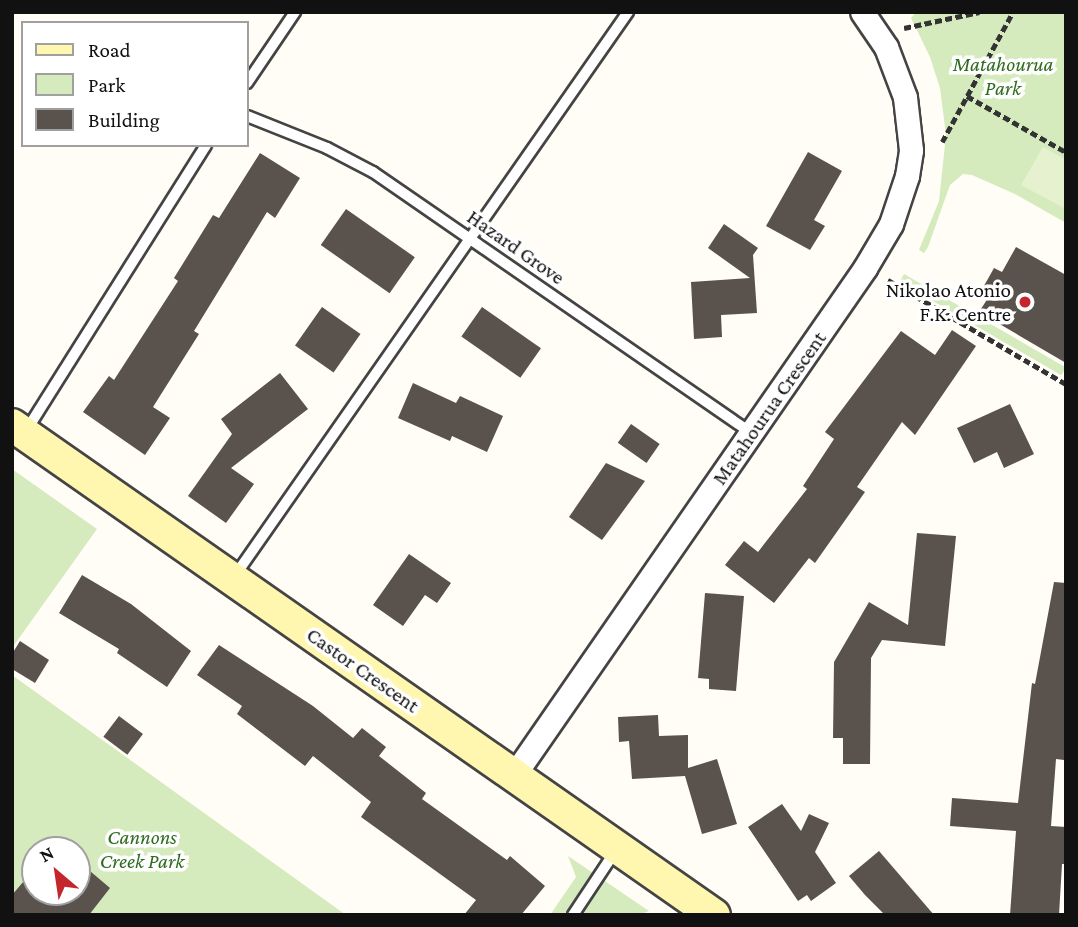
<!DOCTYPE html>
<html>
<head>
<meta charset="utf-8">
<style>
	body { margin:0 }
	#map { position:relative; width:1078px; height:927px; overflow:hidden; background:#fffdf5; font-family:"Crimson Pro",serif }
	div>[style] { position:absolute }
	.green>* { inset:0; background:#d5ebbd; transform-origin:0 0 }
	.pitch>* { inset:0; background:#e6f2cf }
	.building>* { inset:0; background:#5a524d; transform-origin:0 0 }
	.path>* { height:4.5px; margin-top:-2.25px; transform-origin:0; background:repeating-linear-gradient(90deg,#333 0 7px,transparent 0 10.5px) }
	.roads { filter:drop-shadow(2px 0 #444) drop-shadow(-2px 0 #444) drop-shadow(0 2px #444) drop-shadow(0 -2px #444) }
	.lane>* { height:10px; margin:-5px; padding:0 5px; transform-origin:5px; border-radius:5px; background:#fff }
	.street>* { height:23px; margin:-11.5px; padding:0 11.5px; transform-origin:11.5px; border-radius:11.5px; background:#fff }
	.secondary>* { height:32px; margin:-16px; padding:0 16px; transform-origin:16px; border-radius:16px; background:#fff6b0 }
	.dots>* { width:19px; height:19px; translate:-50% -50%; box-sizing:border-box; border:4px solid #fff; border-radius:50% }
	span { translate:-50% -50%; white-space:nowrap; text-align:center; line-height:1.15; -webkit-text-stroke:7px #fff; paint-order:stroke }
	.park-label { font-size:21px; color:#2f6b1f; font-style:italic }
	.street-label { font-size:21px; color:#111 }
	.poi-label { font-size:21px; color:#111 }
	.right { translate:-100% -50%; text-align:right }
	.frame { position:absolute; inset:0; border:14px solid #111; pointer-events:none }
	.legend { position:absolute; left:21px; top:21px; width:228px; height:126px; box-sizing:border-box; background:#fff; border:2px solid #a0a0a0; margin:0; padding:9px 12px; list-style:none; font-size:21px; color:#111 }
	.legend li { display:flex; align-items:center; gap:14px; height:35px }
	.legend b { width:35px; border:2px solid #a0a0a0 }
	.north { position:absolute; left:21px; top:836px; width:70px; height:70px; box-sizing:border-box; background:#fff; border:2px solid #a0a0a0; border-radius:50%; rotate:331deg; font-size:19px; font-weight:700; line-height:28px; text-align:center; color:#111 }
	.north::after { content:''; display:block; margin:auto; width:24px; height:32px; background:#c4262e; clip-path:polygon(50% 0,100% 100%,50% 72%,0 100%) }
</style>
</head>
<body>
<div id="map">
	<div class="green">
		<div style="clip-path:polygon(916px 12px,1066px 12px,1066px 223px,1015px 194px,972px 175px,963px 174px,950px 185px,928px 247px,924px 253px,919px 250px,939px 201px,946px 135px,940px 88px,930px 57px,911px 18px)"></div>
		<div style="left:904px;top:274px;width:187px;height:9px;rotate:30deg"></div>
		<div style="clip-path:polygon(12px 469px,97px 529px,12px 648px)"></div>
		<div style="clip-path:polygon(evenodd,12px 675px,346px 915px,12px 915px,12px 675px,35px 850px,77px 850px,77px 892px,35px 892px,35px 850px)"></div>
		<div style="clip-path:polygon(568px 856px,649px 911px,638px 915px,550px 915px,576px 877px)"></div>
	</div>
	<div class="pitch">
		<div style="clip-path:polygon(1043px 147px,1066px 160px,1066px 209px,1021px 185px)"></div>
	</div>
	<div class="building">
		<div style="clip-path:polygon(808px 152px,842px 171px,814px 220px,825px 226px,810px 250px,766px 226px)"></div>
		<div style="clip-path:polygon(260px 153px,300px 178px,275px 218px,267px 212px,194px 331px,199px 334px,153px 407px,170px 418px,145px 455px,83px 412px,109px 376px,114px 380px,178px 281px,174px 278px,213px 215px,219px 218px)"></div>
		<div style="left:346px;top:209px;width:84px;height:44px;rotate:35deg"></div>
		<div style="clip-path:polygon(724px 224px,758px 248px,753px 255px,757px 313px,721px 315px,722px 337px,694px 339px,691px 282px,750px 278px,708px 248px)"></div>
		<div style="clip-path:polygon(1016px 247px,1066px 275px,1066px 363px,979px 312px,988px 298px,980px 293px,994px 268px,1002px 272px)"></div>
		<div style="left:322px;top:307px;width:47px;height:47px;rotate:35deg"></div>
		<div style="left:482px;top:307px;width:72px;height:36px;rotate:35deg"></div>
		<div style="clip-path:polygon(952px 330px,976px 346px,915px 435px,902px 422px,857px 487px,865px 492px,815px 563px,809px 558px,774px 603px,725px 565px,744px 541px,758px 552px,807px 489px,803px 486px,834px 439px,825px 432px,901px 331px,935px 355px)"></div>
		<div style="clip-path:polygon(280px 373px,308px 409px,231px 468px,254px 484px,226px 523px,188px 496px,232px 434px,221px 419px)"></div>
		<div style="clip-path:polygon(413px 383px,456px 403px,460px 396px,503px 416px,487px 452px,452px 436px,450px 441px,398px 418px)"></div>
		<div style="clip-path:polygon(1010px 404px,1034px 454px,1004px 468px,997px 452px,974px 463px,957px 428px)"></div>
		<div style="left:631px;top:424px;width:35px;height:23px;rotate:35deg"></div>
		<div style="clip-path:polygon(606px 463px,645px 481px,602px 540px,569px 517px)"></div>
		<div style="clip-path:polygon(917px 533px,956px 536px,945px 646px,882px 640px,871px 658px,870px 764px,843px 764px,843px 738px,833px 738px,834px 662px,869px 602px,908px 625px)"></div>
		<div style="clip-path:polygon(409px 554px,451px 583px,437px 603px,425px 595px,403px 626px,373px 605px)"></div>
		<div style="clip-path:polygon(82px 575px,131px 604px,191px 651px,167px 687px,117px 653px,119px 649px,59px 613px)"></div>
		<div style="clip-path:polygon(1054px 582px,1066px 583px,1066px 744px,1064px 760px,1056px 759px,1051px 826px,1066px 827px,1066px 864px,1062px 864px,1059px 915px,1010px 915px,1016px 831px,950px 826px,952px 798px,1018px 803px,1032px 683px,1035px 684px)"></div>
		<div style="clip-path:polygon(705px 593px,744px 596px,736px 691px,709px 689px,709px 679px,698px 678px)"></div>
		<div style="clip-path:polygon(20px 641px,49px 660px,35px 683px,12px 669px,12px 654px)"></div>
		<div style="clip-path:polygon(219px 645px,313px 706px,353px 738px,362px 728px,386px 747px,379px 756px,426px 793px,422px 799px,507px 860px,510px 856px,545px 886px,521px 915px,464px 915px,476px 900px,361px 817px,371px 802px,313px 756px,305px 766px,237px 714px,242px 706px,197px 675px)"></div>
		<div style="clip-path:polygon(658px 715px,659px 736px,688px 735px,688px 768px,717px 759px,737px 824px,702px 834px,685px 776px,632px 779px,629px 741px,619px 742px,618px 717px)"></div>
		<div style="left:119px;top:716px;width:30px;height:26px;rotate:37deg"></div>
		<div style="clip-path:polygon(782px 804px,801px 831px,809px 814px,829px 823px,815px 852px,836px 883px,811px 901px,807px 895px,798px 901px,748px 827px)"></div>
		<div style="clip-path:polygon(879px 851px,934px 915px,885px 915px,865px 895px,849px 876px)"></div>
		<div style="clip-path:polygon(77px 860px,110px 888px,89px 915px,12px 915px,12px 895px,35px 868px,35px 892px,77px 892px)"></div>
	</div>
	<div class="path">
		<div style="left:904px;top:28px;width:77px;rotate:-12deg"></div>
		<div style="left:967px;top:96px;width:114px;rotate:29.5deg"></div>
		<div style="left:942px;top:142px;width:148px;rotate:-61.4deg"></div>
		<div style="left:888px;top:280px;width:206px;rotate:30.3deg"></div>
	</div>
	<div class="roads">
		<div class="lane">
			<div style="left:247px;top:83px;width:86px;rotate:-55.9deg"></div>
			<div style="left:247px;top:116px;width:86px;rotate:21.8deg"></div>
			<div style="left:327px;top:148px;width:52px;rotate:27.6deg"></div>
			<div style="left:373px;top:172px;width:459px;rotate:34.6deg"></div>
			<div style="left:26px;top:431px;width:338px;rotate:-57.8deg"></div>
			<div style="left:234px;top:577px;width:689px;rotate:-55.11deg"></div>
			<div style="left:573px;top:915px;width:78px;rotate:-56.5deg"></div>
		</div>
		<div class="street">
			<div style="left:514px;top:775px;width:617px;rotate:-55.3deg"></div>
			<div style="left:865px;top:268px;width:51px;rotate:-59.4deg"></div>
			<div style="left:891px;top:224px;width:51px;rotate:-71.6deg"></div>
			<div style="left:907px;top:176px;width:26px;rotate:-81deg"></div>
			<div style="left:911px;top:150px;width:53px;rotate:-96.5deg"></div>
			<div style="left:905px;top:97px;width:53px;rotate:-110.8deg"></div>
			<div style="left:886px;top:47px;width:42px;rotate:-124.4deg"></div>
		</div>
		<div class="secondary">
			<div style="left:12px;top:425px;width:856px;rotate:34.92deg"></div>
		</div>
	</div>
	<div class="dots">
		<div style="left:1025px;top:302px;background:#c4262e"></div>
	</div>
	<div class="park-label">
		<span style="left:1003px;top:76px">Matahourua<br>Park</span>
		<span style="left:142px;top:849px">Cannons<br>Creek Park</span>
	</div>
	<div class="street-label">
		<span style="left:516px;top:247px;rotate:35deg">Hazard Grove</span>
		<span style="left:769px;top:408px;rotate:-55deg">Matahourua Crescent</span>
		<span style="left:363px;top:670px;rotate:35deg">Castor Crescent</span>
	</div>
	<div class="poi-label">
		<span class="right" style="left:1011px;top:302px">Nikolao Atonio<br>F.K. Centre</span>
	</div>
	<div class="frame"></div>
	<ul class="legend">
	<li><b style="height:9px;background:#fff6b0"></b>Road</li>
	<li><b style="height:19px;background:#d5ebbd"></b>Park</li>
	<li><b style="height:19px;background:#5a524d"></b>Building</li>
	</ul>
	<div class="north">N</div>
</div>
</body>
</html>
